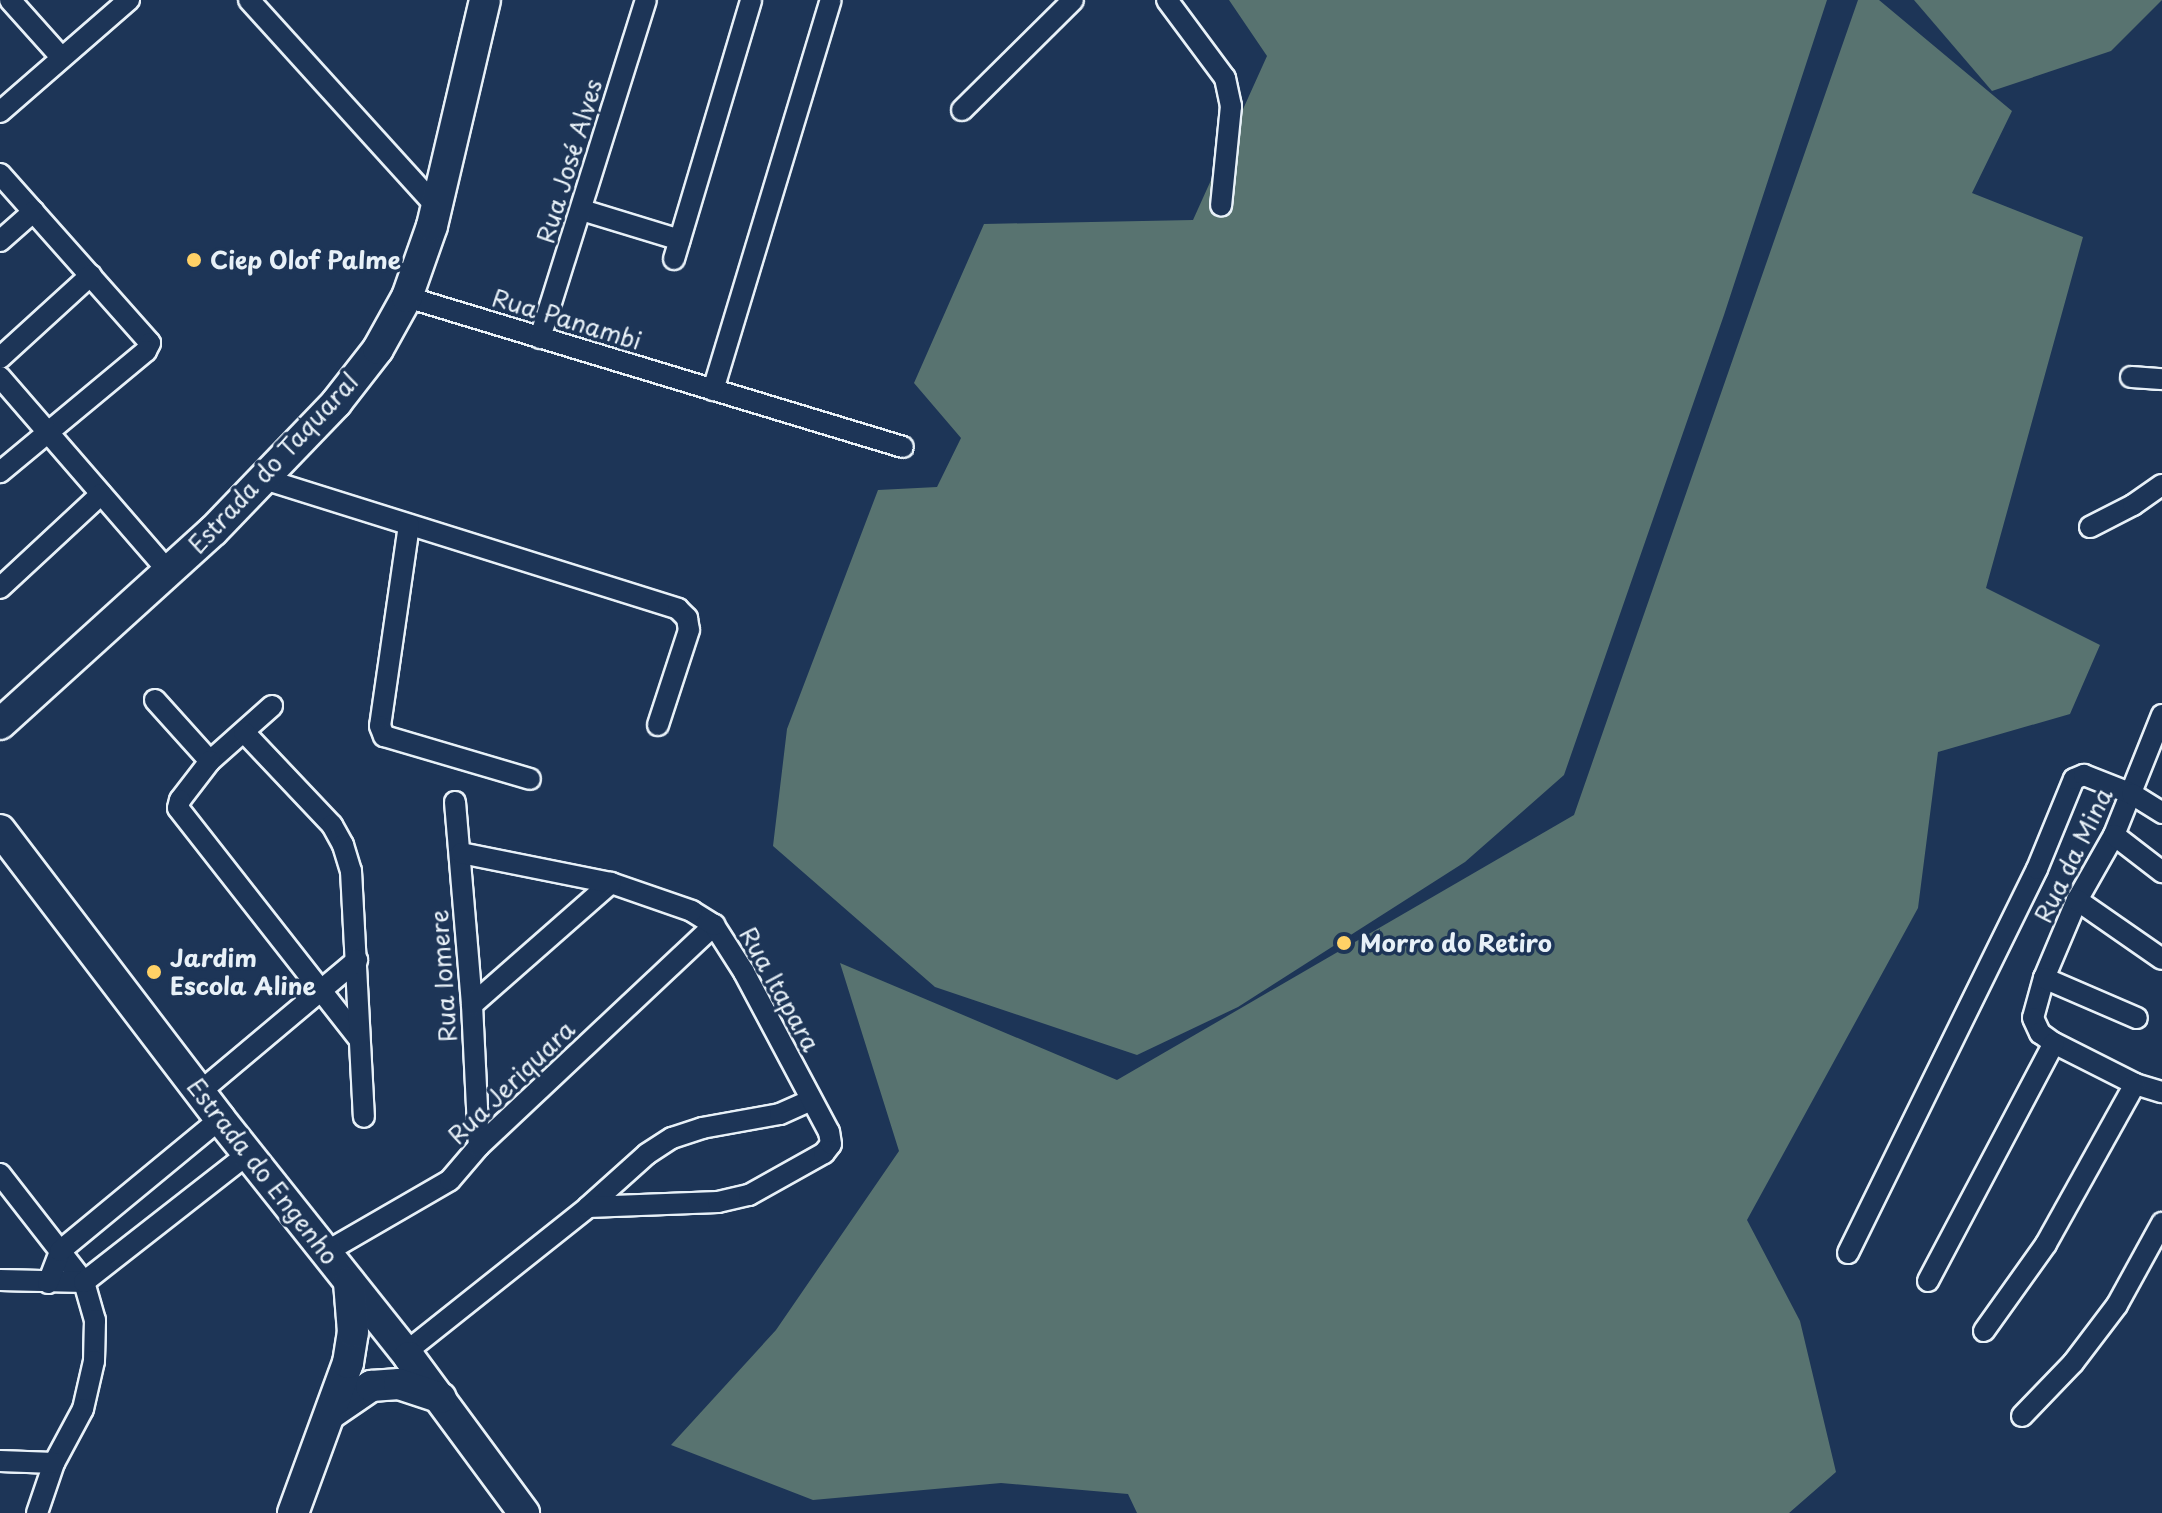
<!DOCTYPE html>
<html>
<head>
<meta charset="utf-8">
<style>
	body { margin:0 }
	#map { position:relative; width:2162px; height:1513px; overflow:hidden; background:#1d3557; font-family:"Playpen Sans",sans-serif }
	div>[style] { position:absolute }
	.green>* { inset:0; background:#587370 }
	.roads { filter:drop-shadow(2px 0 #e8f1f8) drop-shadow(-2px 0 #e8f1f8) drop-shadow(0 2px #e8f1f8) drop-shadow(0 -2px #e8f1f8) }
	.street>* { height:20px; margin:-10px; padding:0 10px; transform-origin:10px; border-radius:10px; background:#1d3557 }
	.secondary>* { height:30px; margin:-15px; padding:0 15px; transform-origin:15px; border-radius:15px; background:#1d3557 }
	.dots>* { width:22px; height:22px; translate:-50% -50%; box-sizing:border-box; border:4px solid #1d3557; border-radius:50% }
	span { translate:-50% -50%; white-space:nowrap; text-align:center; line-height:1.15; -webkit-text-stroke:7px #1d3557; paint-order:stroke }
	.street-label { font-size:24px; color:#e8f1f8 }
	.poi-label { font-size:24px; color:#e8f1f8; font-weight:700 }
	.left { translate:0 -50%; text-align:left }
</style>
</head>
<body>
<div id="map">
	<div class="green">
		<div style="clip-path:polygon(1229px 0,1827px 0,1724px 315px,1564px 775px,1465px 862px,1238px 1007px,1137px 1055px,935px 987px,773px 846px,787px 729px,878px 490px,937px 487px,961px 438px,914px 383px,984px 224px,1193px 220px,1267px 56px)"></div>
		<div style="clip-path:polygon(1858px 0,1879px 0,2012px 111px,1972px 193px,2083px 237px,1986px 588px,2100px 645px,2070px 714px,1938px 752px,1918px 908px,1747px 1220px,1800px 1321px,1836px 1472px,1789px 1513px,1137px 1513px,1128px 1494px,1001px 1483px,813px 1500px,671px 1445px,776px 1330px,899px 1151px,840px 963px,1117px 1080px,1574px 815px)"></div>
		<div style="clip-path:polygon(1914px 0,2162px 0,2111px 51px,1992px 91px)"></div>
	</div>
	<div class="roads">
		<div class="street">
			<div style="left:10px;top:0;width:76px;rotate:48.2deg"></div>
			<div style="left:249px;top:0;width:280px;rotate:47.8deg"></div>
			<div style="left:1167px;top:0;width:97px;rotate:53.4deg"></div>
			<div style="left:1225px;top:78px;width:29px;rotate:78deg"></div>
			<div style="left:1231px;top:106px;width:100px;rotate:95.7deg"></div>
			<div style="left:962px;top:110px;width:156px;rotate:-44.7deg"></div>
			<div style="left:0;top:112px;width:171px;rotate:-41deg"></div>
			<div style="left:0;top:174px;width:226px;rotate:48.4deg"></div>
			<div style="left:150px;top:343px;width:9px;rotate:117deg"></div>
			<div style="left:146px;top:351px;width:190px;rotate:140.3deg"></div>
			<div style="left:582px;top:210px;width:102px;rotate:17deg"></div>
			<div style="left:0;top:241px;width:45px;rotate:-41.4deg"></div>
			<div style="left:674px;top:259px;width:270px;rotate:-73.4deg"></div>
			<div style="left:407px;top:297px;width:518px;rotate:16.83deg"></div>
			<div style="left:540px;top:338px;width:354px;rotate:-72.6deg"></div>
			<div style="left:0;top:358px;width:123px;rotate:-42.4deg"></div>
			<div style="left:0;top:377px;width:258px;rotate:49.1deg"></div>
			<div style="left:2131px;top:377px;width:31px;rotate:4deg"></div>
			<div style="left:713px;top:390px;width:407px;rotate:-73.2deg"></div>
			<div style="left:264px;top:479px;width:434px;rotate:17.4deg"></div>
			<div style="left:678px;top:609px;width:13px;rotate:45deg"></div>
			<div style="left:687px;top:618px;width:12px;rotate:81deg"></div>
			<div style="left:689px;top:630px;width:100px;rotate:108.1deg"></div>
			<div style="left:409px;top:525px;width:203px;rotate:98.2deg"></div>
			<div style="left:380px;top:726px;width:11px;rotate:68deg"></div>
			<div style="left:384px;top:736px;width:152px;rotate:16.4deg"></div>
			<div style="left:2090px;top:527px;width:48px;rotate:-27.1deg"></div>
			<div style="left:2133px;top:505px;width:35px;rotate:-35deg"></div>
			<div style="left:0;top:588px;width:138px;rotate:-42.9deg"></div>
			<div style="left:155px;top:700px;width:82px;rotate:48deg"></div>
			<div style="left:272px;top:706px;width:83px;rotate:138.4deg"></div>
			<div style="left:210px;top:761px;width:49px;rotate:127.6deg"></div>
			<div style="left:180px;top:800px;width:8px;rotate:104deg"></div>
			<div style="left:178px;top:808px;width:293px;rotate:51.9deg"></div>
			<div style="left:2162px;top:715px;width:129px;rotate:111.8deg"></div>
			<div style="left:2114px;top:835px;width:75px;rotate:119.6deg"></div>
			<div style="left:2077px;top:900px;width:85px;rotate:112.9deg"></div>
			<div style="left:2044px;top:978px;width:41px;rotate:105.4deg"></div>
			<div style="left:2033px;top:1018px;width:17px;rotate:65deg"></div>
			<div style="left:2040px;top:1033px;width:17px;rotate:36deg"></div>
			<div style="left:2054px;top:1043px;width:91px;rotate:26.8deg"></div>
			<div style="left:2135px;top:1084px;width:28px;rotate:17deg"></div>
			<div style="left:244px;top:732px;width:128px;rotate:46.6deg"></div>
			<div style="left:332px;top:825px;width:23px;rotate:61deg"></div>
			<div style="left:343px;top:845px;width:27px;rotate:73deg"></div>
			<div style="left:351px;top:871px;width:246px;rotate:87deg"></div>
			<div style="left:455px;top:802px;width:204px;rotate:85.2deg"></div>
			<div style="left:472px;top:1005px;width:141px;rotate:87.2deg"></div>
			<div style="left:2114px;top:835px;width:61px;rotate:37.6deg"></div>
			<div style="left:2077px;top:900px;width:103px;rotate:34.8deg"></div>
			<div style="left:2044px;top:978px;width:101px;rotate:23.3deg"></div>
			<div style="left:472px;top:1005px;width:185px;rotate:-41.3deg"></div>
			<div style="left:201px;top:1091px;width:204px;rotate:-40deg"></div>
			<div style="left:0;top:1174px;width:137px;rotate:52.1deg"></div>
			<div style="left:84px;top:1282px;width:40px;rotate:74deg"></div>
			<div style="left:95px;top:1320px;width:41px;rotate:91.4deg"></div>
			<div style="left:94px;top:1361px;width:49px;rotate:102.9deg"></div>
			<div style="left:83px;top:1409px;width:61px;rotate:118.2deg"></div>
			<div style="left:54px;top:1463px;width:53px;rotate:108.8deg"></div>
			<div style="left:588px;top:1207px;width:79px;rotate:-41.9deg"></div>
			<div style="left:647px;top:1154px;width:30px;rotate:-33deg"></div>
			<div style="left:672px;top:1138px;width:32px;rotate:-18deg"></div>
			<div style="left:702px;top:1128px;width:79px;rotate:-10.2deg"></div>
			<div style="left:780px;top:1114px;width:34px;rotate:-24deg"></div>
			<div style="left:326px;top:1252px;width:143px;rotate:-30.1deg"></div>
			<div style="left:450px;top:1180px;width:45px;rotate:-49.5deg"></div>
			<div style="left:479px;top:1146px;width:323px;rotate:-43.2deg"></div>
			<div style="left:1848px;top:1253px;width:428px;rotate:-63.8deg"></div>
			<div style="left:2037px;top:869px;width:97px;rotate:-67.7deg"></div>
			<div style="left:2074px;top:779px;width:11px;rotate:-22deg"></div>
			<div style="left:2084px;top:775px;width:52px;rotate:21.6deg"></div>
			<div style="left:2132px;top:794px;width:36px;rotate:32deg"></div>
			<div style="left:0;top:1280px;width:84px;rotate:1.4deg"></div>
			<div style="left:84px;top:1282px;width:208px;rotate:-38deg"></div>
			<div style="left:1928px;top:1281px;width:269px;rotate:-62.1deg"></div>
			<div style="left:48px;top:1283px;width:34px;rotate:-69deg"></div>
			<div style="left:60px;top:1251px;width:207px;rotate:-39.5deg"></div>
			<div style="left:1984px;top:1331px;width:107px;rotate:-54.5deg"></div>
			<div style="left:2046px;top:1244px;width:183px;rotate:-60.9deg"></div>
			<div style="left:406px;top:1352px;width:233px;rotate:-38.5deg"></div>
			<div style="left:588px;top:1207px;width:130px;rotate:-2.2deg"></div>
			<div style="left:718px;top:1202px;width:32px;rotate:-13deg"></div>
			<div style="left:749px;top:1195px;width:86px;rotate:-29.2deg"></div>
			<div style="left:824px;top:1153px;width:11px;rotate:-52deg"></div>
			<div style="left:831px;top:1144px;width:12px;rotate:-99deg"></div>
			<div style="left:829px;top:1132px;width:181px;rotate:-118deg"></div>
			<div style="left:744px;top:972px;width:56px;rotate:-122.6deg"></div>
			<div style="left:714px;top:925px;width:26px;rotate:-148deg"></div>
			<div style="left:692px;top:911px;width:86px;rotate:-160.9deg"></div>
			<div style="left:611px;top:883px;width:153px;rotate:-168.7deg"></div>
			<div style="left:2022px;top:1416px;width:74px;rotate:-46.1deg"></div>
			<div style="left:2073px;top:1363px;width:73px;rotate:-52.8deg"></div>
			<div style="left:2117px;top:1305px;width:94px;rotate:-61.2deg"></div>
			<div style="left:0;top:1461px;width:54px;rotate:2.1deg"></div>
		</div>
		<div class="secondary">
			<div style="left:0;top:724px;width:287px;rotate:-42.2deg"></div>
			<div style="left:213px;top:531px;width:178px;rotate:-46.1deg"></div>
			<div style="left:336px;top:403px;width:68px;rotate:-52.1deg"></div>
			<div style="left:378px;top:349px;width:60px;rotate:-60.9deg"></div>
			<div style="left:407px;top:297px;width:75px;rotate:-70.6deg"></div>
			<div style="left:432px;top:226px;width:232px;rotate:-76.8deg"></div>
			<div style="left:0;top:830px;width:363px;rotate:52.7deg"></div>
			<div style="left:220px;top:1119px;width:304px;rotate:51.5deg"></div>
			<div style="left:409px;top:1357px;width:194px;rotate:53.6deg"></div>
			<div style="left:330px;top:1414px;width:50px;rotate:-34.3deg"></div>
			<div style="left:371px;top:1386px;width:28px;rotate:-4deg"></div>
			<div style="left:399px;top:1384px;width:44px;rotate:18.4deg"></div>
			<div style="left:293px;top:1513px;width:160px;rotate:-69.9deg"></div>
			<div style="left:348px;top:1363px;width:31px;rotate:-81deg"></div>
			<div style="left:353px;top:1332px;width:50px;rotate:-94.6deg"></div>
		</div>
	</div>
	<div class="dots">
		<div style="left:194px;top:260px;background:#ffd166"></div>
		<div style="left:1344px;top:943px;background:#ffd166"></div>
		<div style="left:154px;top:972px;background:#ffd166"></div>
	</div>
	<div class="street-label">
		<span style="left:569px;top:161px;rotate:-73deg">Rua José Alves</span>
		<span style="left:567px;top:319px;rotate:17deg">Rua Panambi</span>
		<span style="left:273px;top:463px;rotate:-47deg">Estrada do Taquaral</span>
		<span style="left:2073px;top:855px;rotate:-64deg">Rua da Mina</span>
		<span style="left:443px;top:976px;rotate:-94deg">Rua Iomere</span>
		<span style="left:780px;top:989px;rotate:61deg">Rua Itapara</span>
		<span style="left:511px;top:1082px;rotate:-44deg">Rua Jeriquara</span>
		<span style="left:263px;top:1171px;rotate:52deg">Estrada do Engenho</span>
	</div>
	<div class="poi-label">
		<span class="left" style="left:210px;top:260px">Ciep Olof Palme</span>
		<span class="left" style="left:1360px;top:943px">Morro do Retiro</span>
		<span class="left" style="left:170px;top:972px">Jardim<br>Escola Aline</span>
	</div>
</div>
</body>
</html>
